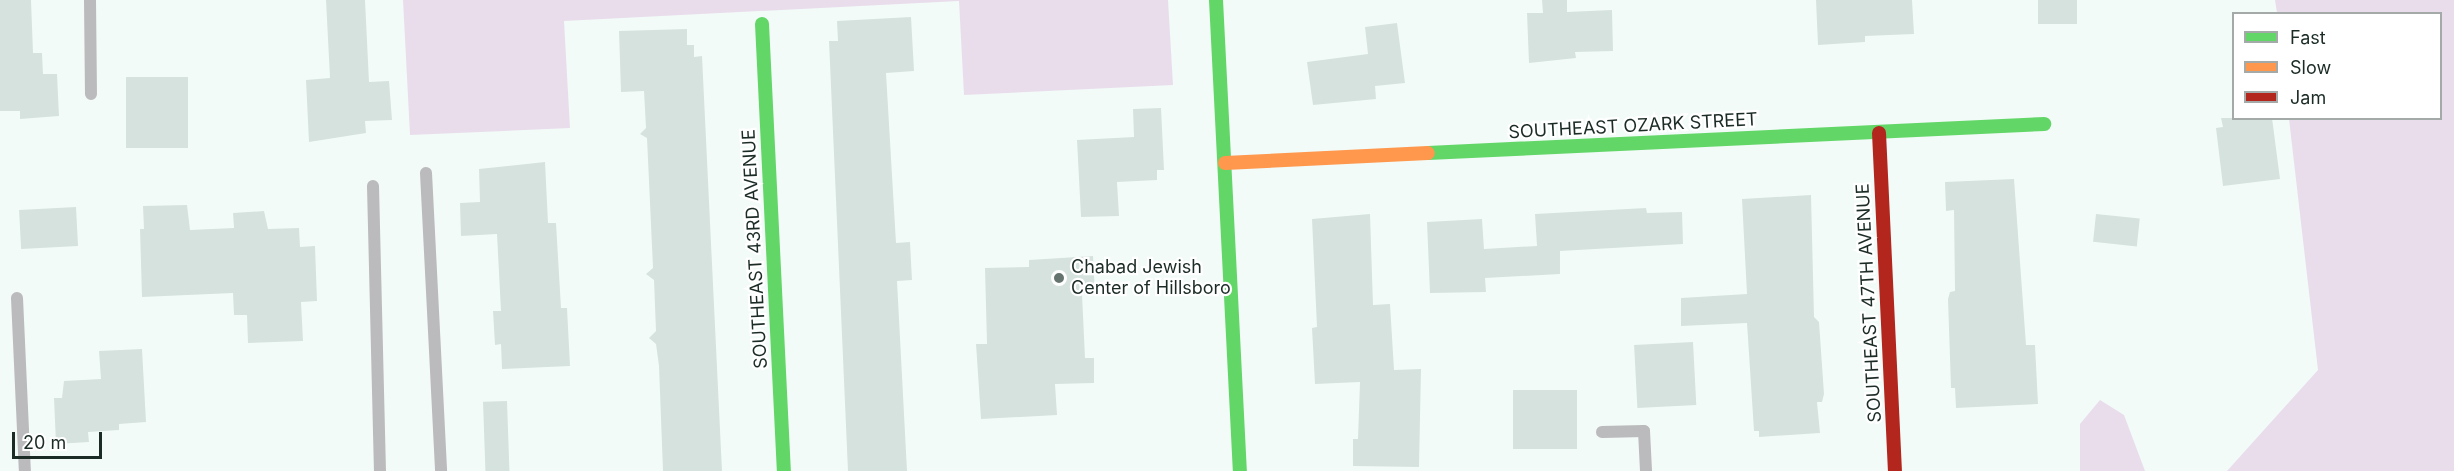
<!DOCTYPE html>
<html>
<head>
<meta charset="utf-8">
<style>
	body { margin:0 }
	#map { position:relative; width:2454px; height:471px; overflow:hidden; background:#f2fbf8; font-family:Inter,sans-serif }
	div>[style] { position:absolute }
	.green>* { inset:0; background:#e9ddec }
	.building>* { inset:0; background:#d6e2de; transform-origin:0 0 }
	.lane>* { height:12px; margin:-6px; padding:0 6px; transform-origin:6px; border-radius:6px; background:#bbbabc }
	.fast>* { height:14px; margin:-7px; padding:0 7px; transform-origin:7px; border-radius:7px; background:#63d668 }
	.slow>* { height:14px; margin:-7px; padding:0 7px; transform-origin:7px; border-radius:7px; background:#ff974d }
	.jam>* { height:14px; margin:-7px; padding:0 7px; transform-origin:7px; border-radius:7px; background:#b3261e }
	.dots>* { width:16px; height:16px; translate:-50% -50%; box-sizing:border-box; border:3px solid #fff; border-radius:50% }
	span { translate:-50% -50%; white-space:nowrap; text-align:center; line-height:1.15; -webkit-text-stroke:4.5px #fff; paint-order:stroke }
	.street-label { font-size:18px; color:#1b2b26 }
	.poi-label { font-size:18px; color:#1b2b26 }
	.left { translate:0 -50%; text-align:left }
	.legend { position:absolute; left:2232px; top:12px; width:210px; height:108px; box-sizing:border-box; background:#fff; border:2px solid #a4aaa8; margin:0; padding:8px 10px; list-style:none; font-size:18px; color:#1b2b26 }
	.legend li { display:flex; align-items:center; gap:12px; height:30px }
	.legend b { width:30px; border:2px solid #a4aaa8 }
	.scale { position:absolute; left:12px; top:432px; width:90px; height:27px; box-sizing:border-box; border:3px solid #1b2b26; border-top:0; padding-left:8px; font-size:18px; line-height:21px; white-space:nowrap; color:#1b2b26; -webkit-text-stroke:4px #fff; paint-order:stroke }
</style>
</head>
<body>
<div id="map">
	<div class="green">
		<div style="clip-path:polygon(403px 0,1168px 0,1173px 85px,964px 95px,959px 1px,564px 21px,570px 128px,410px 135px)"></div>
		<div style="clip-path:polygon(2275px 0,2454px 0,2454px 471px,2227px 471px,2318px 370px,2289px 119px,2440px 118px,2440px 14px,2277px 13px)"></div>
		<div style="clip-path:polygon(2100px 400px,2124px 415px,2145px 471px,2080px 471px,2080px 424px)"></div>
	</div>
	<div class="building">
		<div style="clip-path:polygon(0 0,31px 0,33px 53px,42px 53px,43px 74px,57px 74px,59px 116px,20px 119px,20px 111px,0 111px)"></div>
		<div style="clip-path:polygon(326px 0,365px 0,369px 82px,389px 81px,392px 120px,365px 121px,366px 133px,309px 142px,306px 80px,330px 78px)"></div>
		<div style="clip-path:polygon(1542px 0,1567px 0,1567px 12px,1612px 10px,1613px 51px,1575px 52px,1576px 58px,1529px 63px,1527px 13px,1543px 13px)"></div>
		<div style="clip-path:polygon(1816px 0,1912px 0,1914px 34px,1865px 36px,1865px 42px,1818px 45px)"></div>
		<div style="left:2038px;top:0;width:39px;height:24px"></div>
		<div style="clip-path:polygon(911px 17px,914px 71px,886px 73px,896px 243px,910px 242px,912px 280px,897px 281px,907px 471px,848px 471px,829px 41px,838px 41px,837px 21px)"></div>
		<div style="clip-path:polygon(1397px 23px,1405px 83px,1375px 86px,1376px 99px,1313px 105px,1307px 62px,1368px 54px,1365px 27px)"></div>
		<div style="clip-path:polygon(687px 29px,687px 45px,694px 45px,694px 57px,702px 56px,722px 471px,663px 471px,659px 366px,656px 344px,649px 338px,656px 331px,654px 280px,646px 274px,653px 268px,647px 138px,640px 134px,646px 128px,644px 91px,621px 92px,619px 31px)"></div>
		<div style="left:126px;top:77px;width:62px;height:71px"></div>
		<div style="clip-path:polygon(1161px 108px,1164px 170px,1157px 170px,1157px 180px,1117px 182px,1119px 216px,1081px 217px,1077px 140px,1134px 137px,1133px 109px)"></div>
		<div style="clip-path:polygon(2221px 118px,2272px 118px,2280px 179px,2223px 186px,2216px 128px,2223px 127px)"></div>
		<div style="clip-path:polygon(545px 162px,548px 223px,556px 223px,561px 308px,567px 308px,570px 366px,502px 369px,501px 344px,495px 345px,493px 311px,501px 311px,497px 234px,461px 236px,460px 203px,480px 202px,479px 169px)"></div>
		<div style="clip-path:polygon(2014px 179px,2026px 345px,2035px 345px,2038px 404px,1956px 408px,1955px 388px,1951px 388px,1948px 299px,1950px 292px,1955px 291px,1954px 210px,1946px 211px,1945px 182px)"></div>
		<div style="clip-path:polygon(1811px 195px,1814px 317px,1819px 322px,1824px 394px,1822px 402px,1817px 402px,1820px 433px,1759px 437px,1759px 431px,1754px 431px,1747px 323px,1681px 326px,1681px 298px,1747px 294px,1742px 199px)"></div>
		<div style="clip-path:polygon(187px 205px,190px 230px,234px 228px,233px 213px,264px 211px,268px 229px,299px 228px,300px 247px,315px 246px,317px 301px,301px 302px,303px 341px,248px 343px,247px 315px,234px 315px,233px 293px,142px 297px,140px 229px,144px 229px,143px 206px)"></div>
		<div style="left:76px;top:207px;width:39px;height:57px;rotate:87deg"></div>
		<div style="clip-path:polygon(1646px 208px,1647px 213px,1682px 212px,1683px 244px,1560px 251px,1560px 274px,1485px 278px,1486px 292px,1430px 293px,1427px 222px,1482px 219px,1484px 249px,1537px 246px,1535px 214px)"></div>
		<div style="clip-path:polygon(1370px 214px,1373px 305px,1390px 304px,1394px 370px,1421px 369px,1419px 467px,1353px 466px,1353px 439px,1358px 439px,1360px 382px,1315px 384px,1312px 328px,1317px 327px,1312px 219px)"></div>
		<div style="left:2096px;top:214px;width:44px;height:28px;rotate:6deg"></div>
		<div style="clip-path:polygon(1093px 256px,1095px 294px,1082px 294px,1085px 358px,1094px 358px,1094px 383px,1055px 384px,1057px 415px,981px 419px,976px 344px,987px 344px,985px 268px,1029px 267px,1029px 260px)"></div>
		<div style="left:1693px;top:342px;width:63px;height:59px;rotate:87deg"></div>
		<div style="clip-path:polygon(142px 349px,146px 422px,119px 424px,119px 430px,88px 432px,89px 442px,56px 444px,54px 398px,62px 398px,64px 381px,101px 379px,99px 351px)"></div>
		<div style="left:1577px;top:390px;width:59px;height:64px;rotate:90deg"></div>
		<div style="left:507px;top:401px;width:70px;height:24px;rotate:88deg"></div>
	</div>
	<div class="lane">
		<div style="left:90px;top:0;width:94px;rotate:89.4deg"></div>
		<div style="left:426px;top:173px;width:298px;rotate:87.1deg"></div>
		<div style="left:373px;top:186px;width:285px;rotate:88.6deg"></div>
		<div style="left:17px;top:298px;width:173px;rotate:87.4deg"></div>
		<div style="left:1602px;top:432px;width:42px;rotate:-1.4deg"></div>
		<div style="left:1644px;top:431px;width:40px;rotate:87.1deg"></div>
	</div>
	<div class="fast">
		<div style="left:1216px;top:0;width:472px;rotate:87.1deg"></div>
		<div style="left:762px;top:24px;width:448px;rotate:87.2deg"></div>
		<div style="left:1428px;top:153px;width:617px;rotate:-2.7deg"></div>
	</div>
	<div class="slow">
		<div style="left:1225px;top:163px;width:203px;rotate:-2.8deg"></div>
	</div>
	<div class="jam">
		<div style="left:1879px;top:133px;width:338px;rotate:87.3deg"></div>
	</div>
	<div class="dots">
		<div style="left:1059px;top:278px;background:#667470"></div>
	</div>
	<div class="street-label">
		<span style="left:1633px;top:126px;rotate:-3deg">SOUTHEAST OZARK STREET</span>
		<span style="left:755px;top:249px;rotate:-93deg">SOUTHEAST 43RD AVENUE</span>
		<span style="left:1869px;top:303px;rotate:-93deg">SOUTHEAST 47TH AVENUE</span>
	</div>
	<div class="poi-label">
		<span class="left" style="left:1071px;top:278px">Chabad Jewish<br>Center of Hillsboro</span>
	</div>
	<ul class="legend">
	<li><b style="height:8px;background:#63d668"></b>Fast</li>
	<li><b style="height:8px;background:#ff974d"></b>Slow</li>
	<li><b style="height:8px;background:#b3261e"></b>Jam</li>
	</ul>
	<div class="scale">20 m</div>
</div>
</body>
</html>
